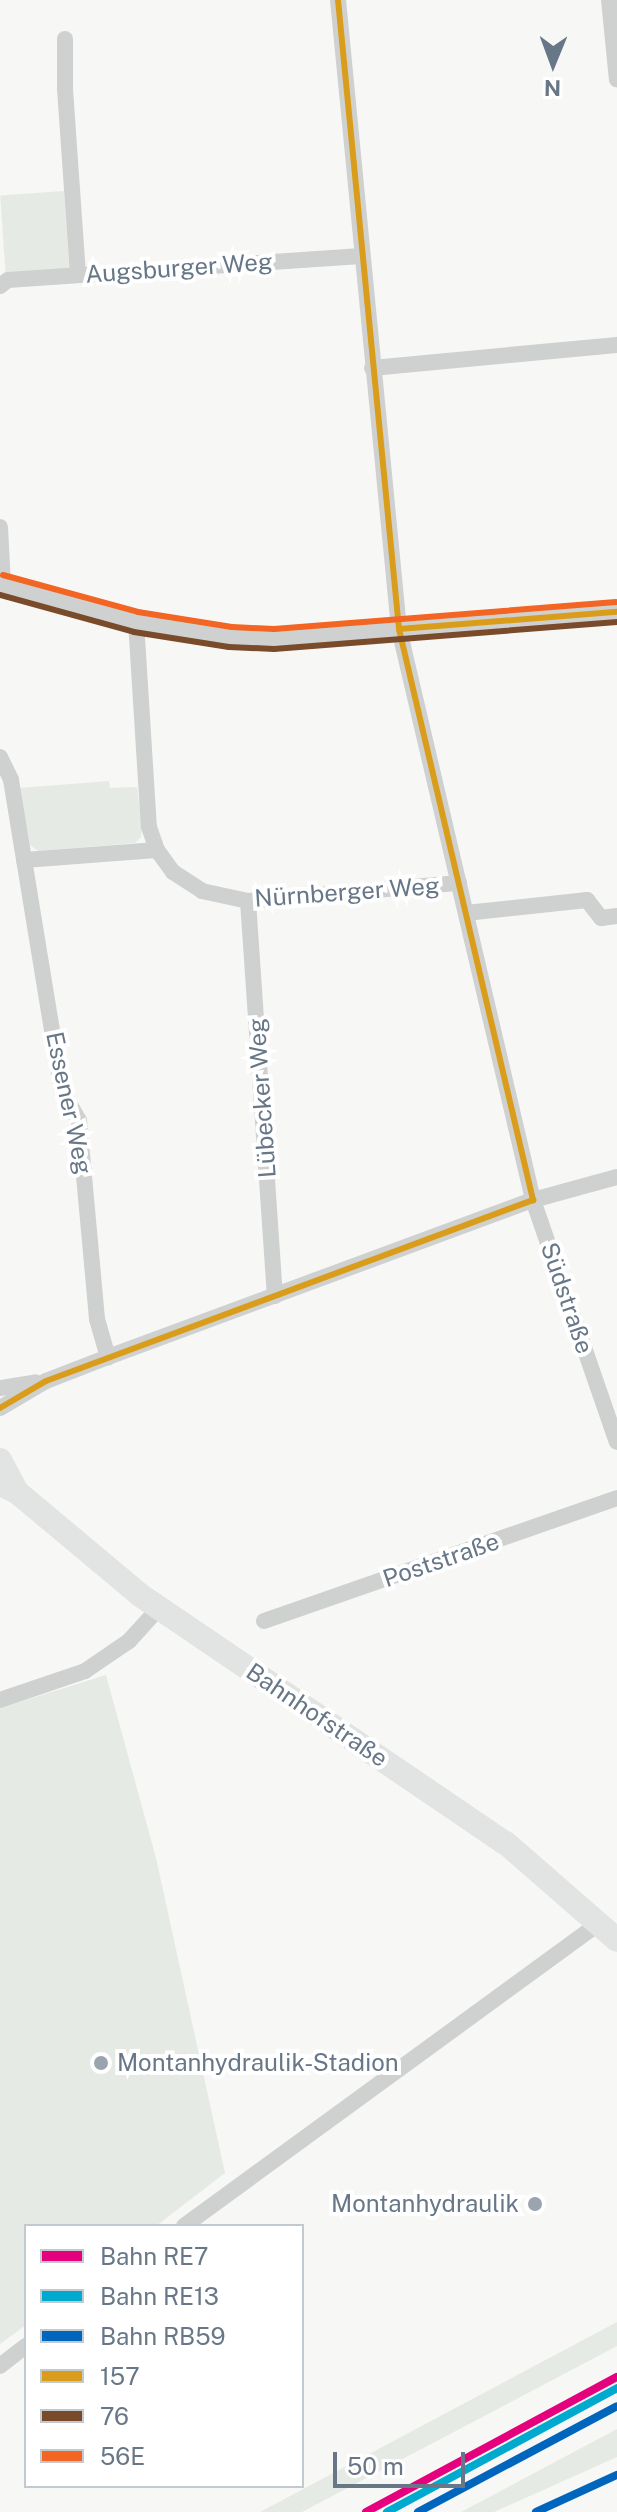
<!DOCTYPE html>
<html>
<head>
<meta charset="utf-8">
<style>
	body { margin:0 }
	#map { position:relative; width:617px; height:2512px; overflow:hidden; background:#f7f7f6; font-family:"Public Sans",sans-serif }
	div>[style] { position:absolute }
	.green>* { inset:0; background:#e6eae4; transform-origin:0 0 }
	.minor>* { height:16px; margin:-8px; padding:0 8px; transform-origin:8px; border-radius:8px; background:#cfd1d1 }
	.secondary>* { height:24px; margin:-12px; padding:0 12px; transform-origin:12px; border-radius:12px; background:#e2e3e3 }
	.bus-1>* { height:6px; margin:-3px; padding:0 3px; transform-origin:3px; border-radius:3px; background:#da9d1b }
	.bus-2>* { height:6px; margin:-3px; padding:0 3px; transform-origin:3px; border-radius:3px; background:#7a4b2a }
	.bus-3>* { height:6px; margin:-3px; padding:0 3px; transform-origin:3px; border-radius:3px; background:#f26522 }
	.rail-1>* { height:8px; margin:-4px; padding:0 4px; transform-origin:4px; border-radius:4px; background:#e5007d }
	.rail-2>* { height:8px; margin:-4px; padding:0 4px; transform-origin:4px; border-radius:4px; background:#00a9ce }
	.rail-3>* { height:8px; margin:-4px; padding:0 4px; transform-origin:4px; border-radius:4px; background:#0065bd }
	.dots>* { width:22px; height:22px; translate:-50% -50%; box-sizing:border-box; border:4px solid #fff; border-radius:50% }
	span { translate:-50% -50%; white-space:nowrap; text-align:center; line-height:1.15; -webkit-text-stroke:8px #fff; paint-order:stroke }
	.street-label { font-size:24px; color:#677787 }
	.poi-label { font-size:24px; color:#677787 }
	.left { translate:0 -50%; text-align:left }
	.right { translate:-100% -50%; text-align:right }
	.legend { position:absolute; left:24px; top:2224px; width:280px; height:264px; box-sizing:border-box; background:#fff; border:2px solid #c2c9cf; margin:0; padding:10px 14px; list-style:none; font-size:24px; color:#677787 }
	.legend li { display:flex; align-items:center; gap:16px; height:40px }
	.legend b { width:40px; border:2px solid #c2c9cf }
	.north { position:absolute; left:513px; top:24px; width:80px; height:80px; -webkit-text-stroke:6px #fff; paint-order:stroke; rotate:181deg; font-size:22px; font-weight:700; line-height:32px; text-align:center; color:#677787 }
	.north::after { content:''; display:block; margin:auto; width:28px; height:36px; background:#677787; clip-path:polygon(50% 0,100% 100%,50% 72%,0 100%) }
	.scale { position:absolute; left:333px; top:2452px; width:132px; height:36px; box-sizing:border-box; border:4px solid #677787; border-top:0; padding-left:10px; font-size:24px; line-height:28px; white-space:nowrap; color:#677787; -webkit-text-stroke:6px #fff; paint-order:stroke }
</style>
</head>
<body>
<div id="map">
	<div class="green">
		<div style="left:64px;top:191px;width:78px;height:64px;rotate:86deg"></div>
		<div style="clip-path:polygon(109px 781px,110px 788px,137px 787px,142px 828px,141px 837px,135px 843px,38px 851px,30px 845px,19px 788px)"></div>
		<div style="clip-path:polygon(106px 1675px,156px 1858px,225px 2173px,156px 2226px,26px 2226px,26px 2325px,0 2344px,0 1708px)"></div>
		<div style="clip-path:polygon(617px 2322px,617px 2346px,302px 2512px,260px 2512px)"></div>
		<div style="clip-path:polygon(617px 2429px,617px 2457px,494px 2512px,461px 2512px)"></div>
	</div>
	<div class="minor">
		<div style="left:338px;top:0;width:632px;rotate:84.46deg"></div>
		<div style="left:399px;top:629px;width:587px;rotate:76.79deg"></div>
		<div style="left:533px;top:1200px;width:256px;rotate:70.9deg"></div>
		<div style="left:609px;top:0;width:80px;rotate:84.3deg"></div>
		<div style="left:65px;top:39px;width:50px;rotate:90deg"></div>
		<div style="left:65px;top:89px;width:186px;rotate:86deg"></div>
		<div style="left:0;top:286px;width:10px;rotate:-37deg"></div>
		<div style="left:8px;top:280px;width:354px;rotate:-3.9deg"></div>
		<div style="left:372px;top:368px;width:246px;rotate:-5.4deg"></div>
		<div style="left:0;top:527px;width:58px;rotate:87deg"></div>
		<div style="left:0;top:585px;width:141px;rotate:15.2deg"></div>
		<div style="left:136px;top:622px;width:96px;rotate:9deg"></div>
		<div style="left:231px;top:637px;width:43px;rotate:2.7deg"></div>
		<div style="left:274px;top:639px;width:344px;rotate:-4.5deg"></div>
		<div style="left:136px;top:622px;width:205px;rotate:86.4deg"></div>
		<div style="left:149px;top:827px;width:24px;rotate:71deg"></div>
		<div style="left:157px;top:850px;width:27px;rotate:54deg"></div>
		<div style="left:173px;top:872px;width:35px;rotate:33deg"></div>
		<div style="left:202px;top:891px;width:47px;rotate:12.3deg"></div>
		<div style="left:248px;top:901px;width:212px;rotate:-4.9deg"></div>
		<div style="left:0;top:757px;width:25px;rotate:64deg"></div>
		<div style="left:11px;top:780px;width:315px;rotate:80.7deg"></div>
		<div style="left:62px;top:1091px;width:34px;rotate:60deg"></div>
		<div style="left:79px;top:1121px;width:199px;rotate:84.8deg"></div>
		<div style="left:97px;top:1319px;width:40px;rotate:74deg"></div>
		<div style="left:24px;top:860px;width:133px;rotate:-4.3deg"></div>
		<div style="left:248px;top:901px;width:396px;rotate:86.1deg"></div>
		<div style="left:466px;top:913px;width:122px;rotate:-6.1deg"></div>
		<div style="left:587px;top:900px;width:23px;rotate:52deg"></div>
		<div style="left:601px;top:918px;width:16px;rotate:-7deg"></div>
		<div style="left:0;top:1388px;width:36px;rotate:-9deg"></div>
		<div style="left:0;top:1408px;width:53px;rotate:-30.4deg"></div>
		<div style="left:46px;top:1381px;width:66px;rotate:-21.2deg"></div>
		<div style="left:108px;top:1357px;width:453px;rotate:-20.3deg"></div>
		<div style="left:533px;top:1200px;width:87px;rotate:-15.3deg"></div>
		<div style="left:264px;top:1621px;width:374px;rotate:-19.2deg"></div>
		<div style="left:0;top:1700px;width:90px;rotate:-18.8deg"></div>
		<div style="left:85px;top:1671px;width:53px;rotate:-34.3deg"></div>
		<div style="left:129px;top:1641px;width:45px;rotate:-47.7deg"></div>
		<div style="left:184px;top:2226px;width:512px;rotate:-36.11deg"></div>
		<div style="left:0;top:2366px;width:33px;rotate:-38deg"></div>
	</div>
	<div class="secondary">
		<div style="left:0;top:1460px;width:36px;rotate:62deg"></div>
		<div style="left:0;top:1484px;width:19px;rotate:25deg"></div>
		<div style="left:17px;top:1492px;width:160px;rotate:39.9deg"></div>
		<div style="left:140px;top:1595px;width:443px;rotate:34.2deg"></div>
		<div style="left:507px;top:1844px;width:146px;rotate:41.1deg"></div>
	</div>
	<div class="bus-1">
		<div style="left:338px;top:0;width:632px;rotate:84.46deg"></div>
		<div style="left:399px;top:629px;width:587px;rotate:76.79deg"></div>
		<div style="left:399px;top:629px;width:219px;rotate:-4.5deg"></div>
		<div style="left:0;top:1408px;width:53px;rotate:-30.4deg"></div>
		<div style="left:46px;top:1381px;width:520px;rotate:-20.39deg"></div>
	</div>
	<div class="bus-2">
		<div style="left:0;top:595px;width:139px;rotate:15.4deg"></div>
		<div style="left:134px;top:632px;width:96px;rotate:9deg"></div>
		<div style="left:229px;top:647px;width:45px;rotate:2.5deg"></div>
		<div style="left:274px;top:649px;width:344px;rotate:-4.5deg"></div>
	</div>
	<div class="bus-3">
		<div style="left:3px;top:575px;width:140px;rotate:15.3deg"></div>
		<div style="left:138px;top:612px;width:95px;rotate:9.1deg"></div>
		<div style="left:232px;top:627px;width:42px;rotate:2.7deg"></div>
		<div style="left:274px;top:629px;width:343px;rotate:-4.5deg"></div>
	</div>
	<div class="rail-1">
		<div style="left:366px;top:2512px;width:285px;rotate:-28.3deg"></div>
	</div>
	<div class="rail-2">
		<div style="left:387px;top:2512px;width:261px;rotate:-28.3deg"></div>
	</div>
	<div class="rail-3">
		<div style="left:418px;top:2512px;width:225px;rotate:-28deg"></div>
		<div style="left:536px;top:2512px;width:89px;rotate:-24.6deg"></div>
	</div>
	<div class="dots">
		<div style="left:101px;top:2063px;background:#99a4ae"></div>
		<div style="left:535px;top:2204px;background:#99a4ae"></div>
	</div>
	<div class="street-label">
		<span style="left:179px;top:268px;rotate:-4deg">Augsburger Weg</span>
		<span style="left:347px;top:892px;rotate:-4deg">Nürnberger Weg</span>
		<span style="left:262px;top:1098px;rotate:-94deg">Lübecker Weg</span>
		<span style="left:69px;top:1103px;rotate:78deg">Essener Weg</span>
		<span style="left:567px;top:1298px;rotate:71deg">Südstraße</span>
		<span style="left:441px;top:1560px;rotate:-19deg">Poststraße</span>
		<span style="left:317px;top:1715px;rotate:34deg">Bahnhofstraße</span>
	</div>
	<div class="poi-label">
		<span class="left" style="left:117px;top:2063px">Montanhydraulik-Stadion</span>
		<span class="right" style="left:519px;top:2204px">Montanhydraulik</span>
	</div>
	<ul class="legend">
	<li><b style="height:10px;background:#e5007d"></b>Bahn RE7</li>
	<li><b style="height:10px;background:#00a9ce"></b>Bahn RE13</li>
	<li><b style="height:10px;background:#0065bd"></b>Bahn RB59</li>
	<li><b style="height:10px;background:#da9d1b"></b>157</li>
	<li><b style="height:10px;background:#7a4b2a"></b>76</li>
	<li><b style="height:10px;background:#f26522"></b>56E</li>
	</ul>
	<div class="north">N</div>
	<div class="scale">50 m</div>
</div>
</body>
</html>
